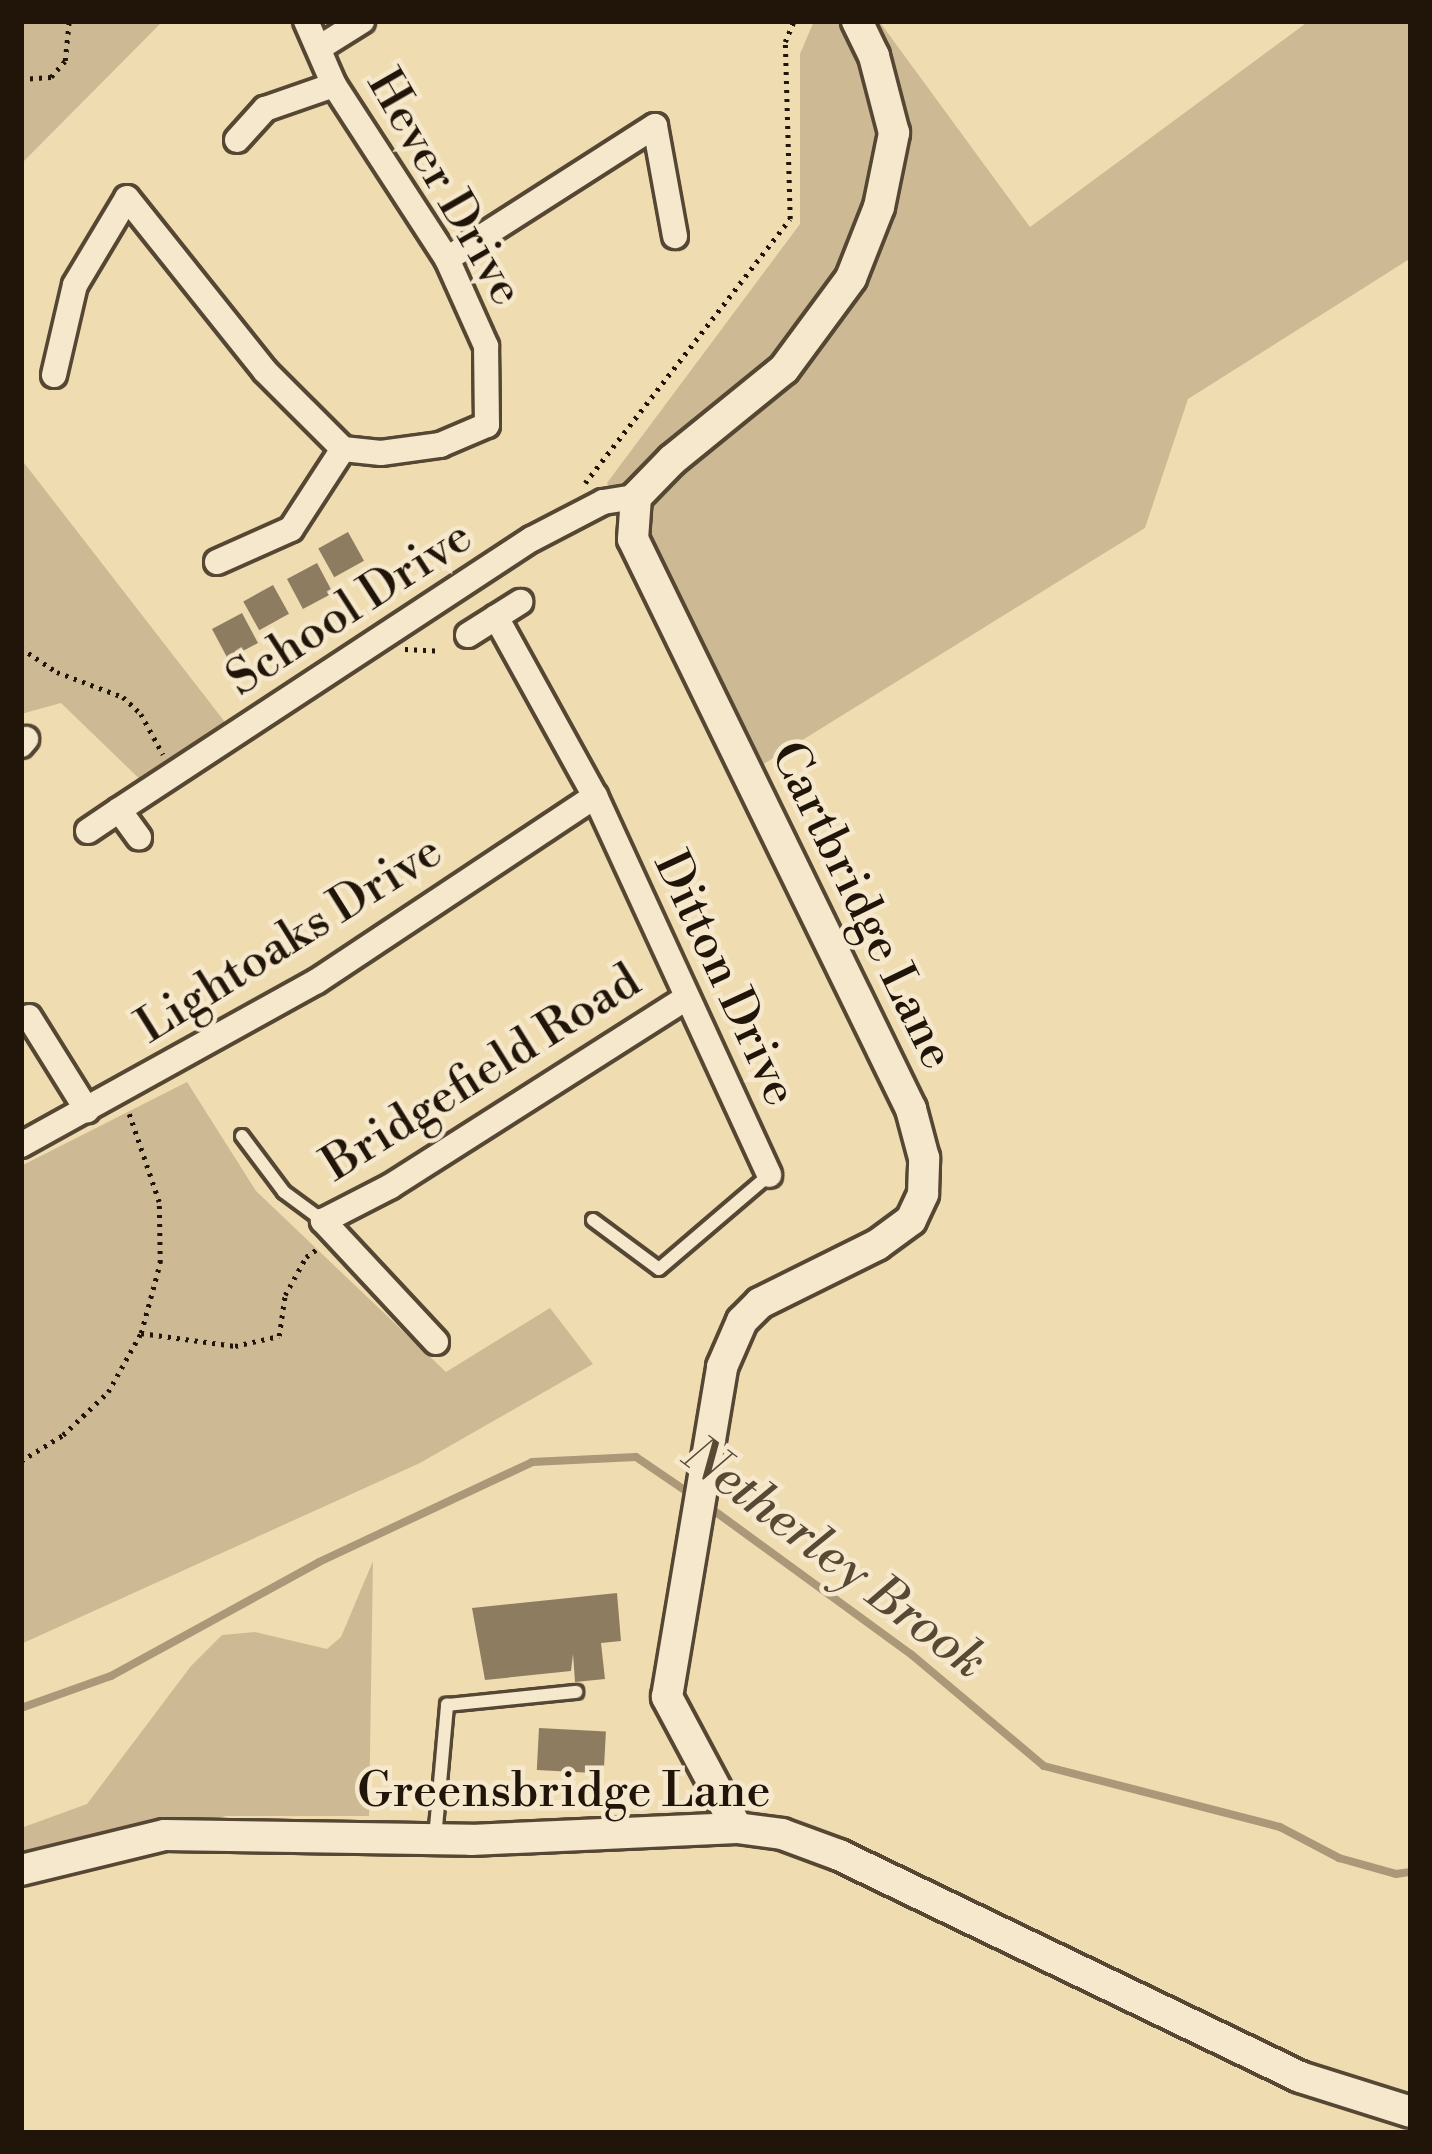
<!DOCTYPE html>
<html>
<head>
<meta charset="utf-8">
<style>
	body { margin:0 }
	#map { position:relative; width:1432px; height:2154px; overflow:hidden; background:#f0dcb1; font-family:"Libre Bodoni",serif }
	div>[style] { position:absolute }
	.green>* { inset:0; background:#cdba94 }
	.stream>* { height:8px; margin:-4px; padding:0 4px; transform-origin:4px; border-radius:4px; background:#aa9878 }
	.building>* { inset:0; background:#8d7c60; transform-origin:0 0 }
	.path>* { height:4.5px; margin-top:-2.25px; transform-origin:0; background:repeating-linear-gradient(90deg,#211509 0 3px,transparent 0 9px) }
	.roads { filter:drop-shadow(3px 0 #554733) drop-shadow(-3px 0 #554733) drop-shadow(0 3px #554733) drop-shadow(0 -3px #554733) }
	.service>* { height:12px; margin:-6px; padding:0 6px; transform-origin:6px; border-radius:6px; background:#f5e8cc }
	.minor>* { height:24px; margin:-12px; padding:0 12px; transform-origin:12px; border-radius:12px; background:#f5e8cc }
	.tertiary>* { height:30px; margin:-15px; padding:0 15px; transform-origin:15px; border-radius:15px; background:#f5e8cc }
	span { translate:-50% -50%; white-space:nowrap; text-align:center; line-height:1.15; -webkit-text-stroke:9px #f5e8cc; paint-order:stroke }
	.street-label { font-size:48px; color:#211509 }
	.water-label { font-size:51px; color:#584935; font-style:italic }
	.frame { position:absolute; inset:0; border:24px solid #211509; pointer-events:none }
</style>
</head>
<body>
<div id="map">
	<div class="green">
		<div style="clip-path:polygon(21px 21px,163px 21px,21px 164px)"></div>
		<div style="clip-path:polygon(814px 21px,879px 21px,1030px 227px,1309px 21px,1411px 21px,1411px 258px,1188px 399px,1145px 528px,741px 778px,607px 483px,800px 224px,800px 54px)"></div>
		<div style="clip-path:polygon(21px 459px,235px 735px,151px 790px,61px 703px,21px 714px)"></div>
		<div style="clip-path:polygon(187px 1082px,256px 1191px,446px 1372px,550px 1308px,593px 1364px,420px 1463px,21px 1644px,21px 1166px)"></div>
		<div style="clip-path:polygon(373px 1561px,369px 1816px,226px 1816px,21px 1870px,21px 1828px,87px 1804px,191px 1666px,222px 1635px,255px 1632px,327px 1649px,341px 1637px)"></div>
	</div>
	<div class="stream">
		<div style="left:709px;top:1507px;width:251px;rotate:36.1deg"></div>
		<div style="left:912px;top:1655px;width:172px;rotate:40.1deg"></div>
		<div style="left:1044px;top:1766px;width:244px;rotate:14.5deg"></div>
		<div style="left:1280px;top:1827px;width:67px;rotate:27.7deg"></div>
		<div style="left:1339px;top:1858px;width:59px;rotate:15.7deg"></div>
		<div style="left:1396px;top:1874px;width:15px;rotate:-8deg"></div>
		<div style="left:21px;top:1708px;width:96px;rotate:-19.6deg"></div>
		<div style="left:111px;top:1676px;width:237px;rotate:-28.7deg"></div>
		<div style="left:319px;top:1562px;width:235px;rotate:-25.1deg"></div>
		<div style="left:532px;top:1462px;width:104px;rotate:-2.8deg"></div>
		<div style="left:636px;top:1457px;width:68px;rotate:34.2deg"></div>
	</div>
	<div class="building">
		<div style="left:348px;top:532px;width:33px;height:34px;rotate:61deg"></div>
		<div style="left:317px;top:563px;width:34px;height:34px;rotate:62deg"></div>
		<div style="left:273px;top:585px;width:33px;height:34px;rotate:61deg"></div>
		<div style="left:242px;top:613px;width:34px;height:34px;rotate:62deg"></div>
		<div style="clip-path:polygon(617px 1593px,621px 1641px,601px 1643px,605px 1679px,575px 1682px,573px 1654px,571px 1671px,485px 1680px,472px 1608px)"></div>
		<div style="left:539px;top:1728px;width:67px;height:42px;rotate:3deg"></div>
	</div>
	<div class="path">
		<div style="left:21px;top:79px;width:30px;rotate:-4deg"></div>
		<div style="left:51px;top:77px;width:21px;rotate:-49deg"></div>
		<div style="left:65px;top:61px;width:40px;rotate:-84.3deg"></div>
		<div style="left:585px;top:483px;width:334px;rotate:-52.2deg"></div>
		<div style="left:790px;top:219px;width:177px;rotate:-91.6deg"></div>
		<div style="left:785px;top:42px;width:23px;rotate:-67deg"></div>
		<div style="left:21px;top:648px;width:43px;rotate:33.7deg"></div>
		<div style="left:57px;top:672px;width:71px;rotate:20.7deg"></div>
		<div style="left:123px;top:697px;width:25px;rotate:43deg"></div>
		<div style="left:141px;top:714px;width:46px;rotate:61.2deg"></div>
		<div style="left:405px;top:649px;width:35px;rotate:3deg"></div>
		<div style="left:141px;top:1333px;width:95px;rotate:7.9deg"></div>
		<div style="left:235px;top:1346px;width:45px;rotate:-12.8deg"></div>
		<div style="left:279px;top:1336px;width:41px;rotate:-81.7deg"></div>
		<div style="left:285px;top:1295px;width:43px;rotate:-61.1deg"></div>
		<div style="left:306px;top:1257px;width:14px;rotate:-36deg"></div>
		<div style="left:21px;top:1461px;width:49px;rotate:-31.8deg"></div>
		<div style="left:63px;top:1435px;width:62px;rotate:-43.7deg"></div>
		<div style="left:108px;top:1392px;width:68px;rotate:-60.8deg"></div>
		<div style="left:141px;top:1333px;width:73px;rotate:-74.8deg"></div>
		<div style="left:160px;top:1263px;width:61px;rotate:-90.9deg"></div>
		<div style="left:159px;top:1202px;width:93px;rotate:-108.8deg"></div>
	</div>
	<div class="roads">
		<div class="service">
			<div style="left:242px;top:1136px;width:70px;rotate:53.1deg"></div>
			<div style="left:284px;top:1192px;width:47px;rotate:36.4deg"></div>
			<div style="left:593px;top:1220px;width:82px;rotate:36.6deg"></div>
			<div style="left:659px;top:1269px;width:145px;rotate:-40.5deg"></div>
			<div style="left:435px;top:1838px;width:134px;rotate:-84.8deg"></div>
			<div style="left:447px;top:1705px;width:130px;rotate:-5.8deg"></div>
		</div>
		<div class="minor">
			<div style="left:319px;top:48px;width:51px;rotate:-32.1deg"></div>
			<div style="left:237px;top:140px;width:42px;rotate:-47.9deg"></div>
			<div style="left:265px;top:109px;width:73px;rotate:-19.2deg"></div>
			<div style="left:447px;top:259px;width:247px;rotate:-32.6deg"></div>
			<div style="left:655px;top:126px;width:112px;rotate:79.7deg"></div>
			<div style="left:54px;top:375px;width:92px;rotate:-76.9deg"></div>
			<div style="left:75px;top:285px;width:101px;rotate:-59.1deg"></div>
			<div style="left:127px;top:198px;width:221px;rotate:51.4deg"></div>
			<div style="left:265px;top:371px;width:110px;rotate:45deg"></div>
			<div style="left:343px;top:449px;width:38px;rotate:6deg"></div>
			<div style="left:381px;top:453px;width:60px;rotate:-7.7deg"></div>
			<div style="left:440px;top:445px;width:51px;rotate:-23.1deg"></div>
			<div style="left:487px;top:425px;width:79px;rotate:-90.7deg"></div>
			<div style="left:486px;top:346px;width:95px;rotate:-114.1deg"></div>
			<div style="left:447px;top:259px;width:207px;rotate:-123deg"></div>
			<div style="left:334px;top:85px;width:70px;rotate:-113.6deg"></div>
			<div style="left:217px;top:562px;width:81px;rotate:-24deg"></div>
			<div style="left:291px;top:529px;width:95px;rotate:-57deg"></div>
			<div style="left:496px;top:617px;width:205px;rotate:61.1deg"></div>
			<div style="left:595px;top:796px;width:417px;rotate:65.3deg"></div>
			<div style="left:468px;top:635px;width:62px;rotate:-32.4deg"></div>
			<div style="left:21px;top:745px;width:8px;rotate:-50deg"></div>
			<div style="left:119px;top:810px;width:494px;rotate:-33.3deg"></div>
			<div style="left:532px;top:539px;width:80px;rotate:-27.5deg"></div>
			<div style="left:603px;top:502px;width:33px;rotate:-9deg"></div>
			<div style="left:88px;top:831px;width:37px;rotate:-34deg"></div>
			<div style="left:119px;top:810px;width:34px;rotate:54deg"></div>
			<div style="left:29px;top:1017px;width:110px;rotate:58.1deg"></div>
			<div style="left:21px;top:1145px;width:338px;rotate:-29deg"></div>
			<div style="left:317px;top:981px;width:334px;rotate:-33.6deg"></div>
			<div style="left:436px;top:1342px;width:166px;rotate:-133deg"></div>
			<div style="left:323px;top:1221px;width:76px;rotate:-27.2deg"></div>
			<div style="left:391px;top:1186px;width:348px;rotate:-32.5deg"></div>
		</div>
		<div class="tertiary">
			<div style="left:737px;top:1828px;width:149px;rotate:-118.1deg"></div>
			<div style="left:667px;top:1697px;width:335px;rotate:-80.5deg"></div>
			<div style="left:722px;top:1367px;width:50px;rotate:-66.5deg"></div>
			<div style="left:742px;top:1321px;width:25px;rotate:-45deg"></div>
			<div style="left:760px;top:1303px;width:131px;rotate:-26.4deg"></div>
			<div style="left:877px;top:1245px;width:42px;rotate:-36.3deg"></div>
			<div style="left:911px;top:1220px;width:29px;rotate:-65deg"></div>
			<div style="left:923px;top:1194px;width:36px;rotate:-88deg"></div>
			<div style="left:924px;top:1158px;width:51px;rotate:-104.9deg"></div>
			<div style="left:911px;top:1109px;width:634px;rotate:-116deg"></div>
			<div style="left:633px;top:539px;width:42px;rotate:-85.9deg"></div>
			<div style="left:636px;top:497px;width:52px;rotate:-45.8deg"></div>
			<div style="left:672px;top:460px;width:144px;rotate:-39.1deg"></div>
			<div style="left:784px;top:369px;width:113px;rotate:-53.6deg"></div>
			<div style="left:851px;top:278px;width:76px;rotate:-68.5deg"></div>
			<div style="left:879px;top:207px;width:76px;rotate:-78.5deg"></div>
			<div style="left:894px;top:133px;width:80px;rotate:-104.6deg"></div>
			<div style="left:874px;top:56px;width:39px;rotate:-116deg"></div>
			<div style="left:21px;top:1870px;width:148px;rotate:-13.7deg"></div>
			<div style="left:165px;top:1835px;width:306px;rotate:0.9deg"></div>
			<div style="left:471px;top:1840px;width:266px;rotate:-2.6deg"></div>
			<div style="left:737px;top:1828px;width:45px;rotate:7.6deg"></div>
			<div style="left:782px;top:1834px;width:61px;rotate:20.2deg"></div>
			<div style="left:839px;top:1855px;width:512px;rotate:25.71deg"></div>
			<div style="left:1300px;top:2077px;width:116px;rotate:17.5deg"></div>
		</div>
	</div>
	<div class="street-label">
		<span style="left:444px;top:188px;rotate:60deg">Hever Drive</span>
		<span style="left:350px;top:609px;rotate:-33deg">School Drive</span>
		<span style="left:861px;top:906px;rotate:64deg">Cartbridge Lane</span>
		<span style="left:290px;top:940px;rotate:-32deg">Lightoaks Drive</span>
		<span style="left:724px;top:979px;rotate:65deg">Ditton Drive</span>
		<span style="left:482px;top:1074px;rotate:-32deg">Bridgefield Road</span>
		<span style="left:564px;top:1793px">Greensbridge Lane</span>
	</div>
	<div class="water-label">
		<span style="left:834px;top:1559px;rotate:37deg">Netherley Brook</span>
	</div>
	<div class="frame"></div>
</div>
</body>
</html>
